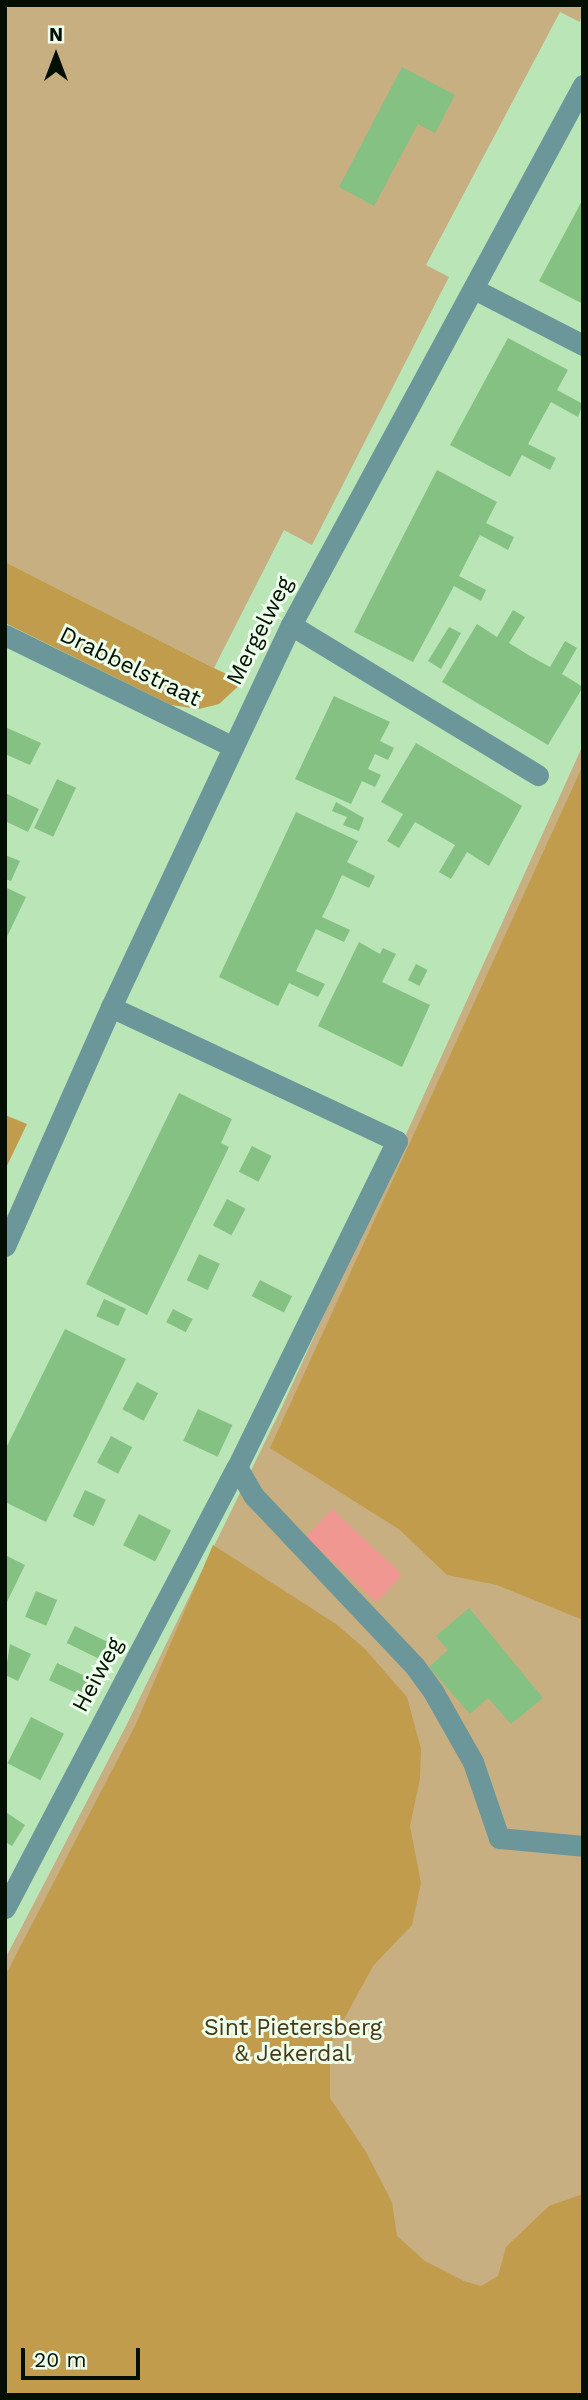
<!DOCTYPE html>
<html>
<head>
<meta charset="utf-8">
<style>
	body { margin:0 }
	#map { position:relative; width:588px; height:2400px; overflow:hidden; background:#bae5b7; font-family:"Work Sans",sans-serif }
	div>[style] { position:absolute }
	.green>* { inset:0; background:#c7af82 }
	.forest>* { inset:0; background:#c29c4d }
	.water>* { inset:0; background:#f09792; transform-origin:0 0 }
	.building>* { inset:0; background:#85c182; transform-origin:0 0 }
	.minor>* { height:21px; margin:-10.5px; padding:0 10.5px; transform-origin:10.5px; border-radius:10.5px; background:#6b979b }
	span { translate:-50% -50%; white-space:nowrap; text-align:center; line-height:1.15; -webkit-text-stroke:6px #edfeeb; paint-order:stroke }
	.street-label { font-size:23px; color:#020f02 }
	.park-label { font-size:23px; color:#483715 }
	.frame { position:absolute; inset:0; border:7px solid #020f02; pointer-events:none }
	.north { position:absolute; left:21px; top:21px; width:70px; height:70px; -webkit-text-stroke:5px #edfeeb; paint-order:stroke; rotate:0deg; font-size:19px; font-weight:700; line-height:28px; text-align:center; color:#020f02 }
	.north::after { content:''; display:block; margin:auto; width:24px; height:32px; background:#020f02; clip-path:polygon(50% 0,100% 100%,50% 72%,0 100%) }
	.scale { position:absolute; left:21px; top:2348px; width:119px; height:32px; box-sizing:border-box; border:4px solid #020f02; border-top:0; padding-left:9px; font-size:21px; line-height:24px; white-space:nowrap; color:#020f02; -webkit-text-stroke:5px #edfeeb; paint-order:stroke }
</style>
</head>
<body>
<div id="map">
	<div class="green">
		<div style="clip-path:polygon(5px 5px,583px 7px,580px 22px,560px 12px,426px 265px,449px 277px,312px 545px,284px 530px,214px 668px,5px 562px)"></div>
		<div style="clip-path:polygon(583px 745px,583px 2395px,5px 2395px,5px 1959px,126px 1726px,282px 1407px)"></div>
	</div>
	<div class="forest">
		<div style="clip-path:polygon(5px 562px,214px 668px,243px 682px,219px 704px,199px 709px,171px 705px,5px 623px)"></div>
		<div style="clip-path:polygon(583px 765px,583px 1620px,497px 1585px,447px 1575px,400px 1530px,270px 1448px)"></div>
		<div style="clip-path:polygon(5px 1115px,27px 1124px,5px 1170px)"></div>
		<div style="clip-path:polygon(213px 1545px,336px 1624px,365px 1649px,407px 1697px,421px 1749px,420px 1779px,410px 1826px,421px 1883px,412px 1925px,373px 1966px,330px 2045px,330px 2098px,366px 2152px,392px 2202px,397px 2236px,425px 2261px,464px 2281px,481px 2286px,498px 2276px,506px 2247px,549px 2206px,583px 2194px,583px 2395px,5px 2395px,5px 1976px,135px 1726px)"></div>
	</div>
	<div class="water">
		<div style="left:332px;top:1509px;width:96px;height:38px;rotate:43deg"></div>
	</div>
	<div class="building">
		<div style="clip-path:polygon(402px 67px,455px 95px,435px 133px,418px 124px,374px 206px,339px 187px)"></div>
		<div style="clip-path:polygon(583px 199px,583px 304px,539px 281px)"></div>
		<div style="clip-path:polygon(508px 338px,568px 370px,557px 390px,583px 404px,578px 417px,551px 402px,528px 444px,556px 458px,550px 470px,522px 455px,510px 477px,450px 445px)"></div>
		<div style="clip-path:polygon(437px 470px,497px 502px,486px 523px,514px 537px,508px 550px,480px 535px,459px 576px,486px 590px,481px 601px,454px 586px,413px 662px,354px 632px)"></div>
		<div style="clip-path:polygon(513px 610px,525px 617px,509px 643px,530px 656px,550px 667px,565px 641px,577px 648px,562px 674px,583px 687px,548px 745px,442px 682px,477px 624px,497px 637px)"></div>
		<div style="clip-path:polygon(449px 627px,461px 633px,441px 669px,428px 661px)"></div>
		<div style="clip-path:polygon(334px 696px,390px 722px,380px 741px,394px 748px,388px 760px,375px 754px,368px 769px,381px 775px,375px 787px,362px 781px,351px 804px,295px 779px)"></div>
		<div style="clip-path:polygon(5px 727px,41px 743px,30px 765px,5px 754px)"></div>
		<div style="clip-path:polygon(416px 743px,522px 806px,489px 866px,467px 852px,451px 879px,439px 872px,455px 845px,415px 822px,399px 848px,387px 841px,403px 814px,381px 802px)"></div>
		<div style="left:57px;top:779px;width:21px;height:54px;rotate:25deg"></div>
		<div style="clip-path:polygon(5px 793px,39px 809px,28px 832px,5px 821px)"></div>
		<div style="clip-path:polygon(336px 802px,364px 818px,359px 831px,343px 825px,347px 817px,332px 811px)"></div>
		<div style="clip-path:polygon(296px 812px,358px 841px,347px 862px,375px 876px,369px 888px,342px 875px,332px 897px,322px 917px,350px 930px,344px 942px,316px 929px,296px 971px,325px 984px,318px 997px,289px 983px,278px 1006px,219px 977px)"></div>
		<div style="clip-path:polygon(5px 855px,20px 861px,11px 881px,5px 879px)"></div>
		<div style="clip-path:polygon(7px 888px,26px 897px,5px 941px,5px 892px)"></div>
		<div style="clip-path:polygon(359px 942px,380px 954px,383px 948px,396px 954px,382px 982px,430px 1005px,402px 1067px,318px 1026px)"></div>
		<div style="left:416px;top:964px;width:13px;height:18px;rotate:27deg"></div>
		<div style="clip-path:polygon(179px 1093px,232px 1119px,221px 1143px,229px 1147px,147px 1315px,86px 1284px)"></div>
		<div style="left:252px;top:1146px;width:22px;height:29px;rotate:27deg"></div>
		<div style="left:227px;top:1199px;width:21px;height:30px;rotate:28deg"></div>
		<div style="left:199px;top:1254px;width:23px;height:29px;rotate:25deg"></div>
		<div style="left:260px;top:1280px;width:36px;height:18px;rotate:27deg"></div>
		<div style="left:104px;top:1299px;width:24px;height:19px;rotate:24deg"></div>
		<div style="left:173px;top:1309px;width:22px;height:15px;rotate:27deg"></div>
		<div style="clip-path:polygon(65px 1329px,126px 1359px,46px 1522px,5px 1502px,5px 1450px)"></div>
		<div style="left:137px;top:1382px;width:24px;height:31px;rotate:28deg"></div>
		<div style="left:198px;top:1409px;width:38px;height:35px;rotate:25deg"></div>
		<div style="left:111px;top:1436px;width:24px;height:30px;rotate:28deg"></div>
		<div style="left:85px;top:1490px;width:23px;height:29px;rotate:25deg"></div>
		<div style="left:139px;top:1514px;width:36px;height:35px;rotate:27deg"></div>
		<div style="clip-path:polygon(5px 1555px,25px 1565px,5px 1606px)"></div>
		<div style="left:36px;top:1591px;width:23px;height:28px;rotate:23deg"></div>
		<div style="clip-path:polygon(469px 1608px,543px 1698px,511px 1724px,488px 1698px,470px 1714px,429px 1667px,448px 1650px,436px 1636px)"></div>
		<div style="left:75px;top:1626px;width:37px;height:19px;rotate:26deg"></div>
		<div style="clip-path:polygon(10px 1644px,31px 1654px,18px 1681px,5px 1675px)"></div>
		<div style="left:57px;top:1663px;width:38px;height:19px;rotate:25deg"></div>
		<div style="left:31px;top:1717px;width:37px;height:52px;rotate:27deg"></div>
		<div style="clip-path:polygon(7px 1813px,25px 1825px,12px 1846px,5px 1842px)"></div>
	</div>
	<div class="minor">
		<div style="left:474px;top:289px;width:123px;rotate:27.2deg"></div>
		<div style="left:291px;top:625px;width:289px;rotate:31.3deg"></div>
		<div style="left:5px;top:635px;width:253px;rotate:26.1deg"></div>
		<div style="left:5px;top:1246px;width:261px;rotate:-66.1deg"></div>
		<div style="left:111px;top:1007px;width:422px;rotate:-64.8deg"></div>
		<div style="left:291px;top:625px;width:614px;rotate:-61.6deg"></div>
		<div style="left:237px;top:1467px;width:32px;rotate:60deg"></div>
		<div style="left:253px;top:1495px;width:234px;rotate:46.6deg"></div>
		<div style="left:414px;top:1665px;width:34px;rotate:54deg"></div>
		<div style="left:434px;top:1693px;width:79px;rotate:60.5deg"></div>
		<div style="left:473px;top:1762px;width:80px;rotate:71.1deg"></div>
		<div style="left:499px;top:1838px;width:84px;rotate:5.4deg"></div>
		<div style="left:5px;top:1908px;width:498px;rotate:-62.3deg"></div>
		<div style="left:237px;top:1467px;width:363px;rotate:-63.9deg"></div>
		<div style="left:397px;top:1141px;width:316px;rotate:-154.9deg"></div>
	</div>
	<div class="street-label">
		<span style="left:260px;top:631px;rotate:-63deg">Mergelweg</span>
		<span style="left:130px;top:667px;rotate:26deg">Drabbelstraat</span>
		<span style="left:98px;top:1675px;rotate:-62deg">Heiweg</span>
	</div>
	<div class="park-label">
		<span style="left:293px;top:2041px">Sint Pietersberg<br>&amp; Jekerdal</span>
	</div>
	<div class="frame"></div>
	<div class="north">N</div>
	<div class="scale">20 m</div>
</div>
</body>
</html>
